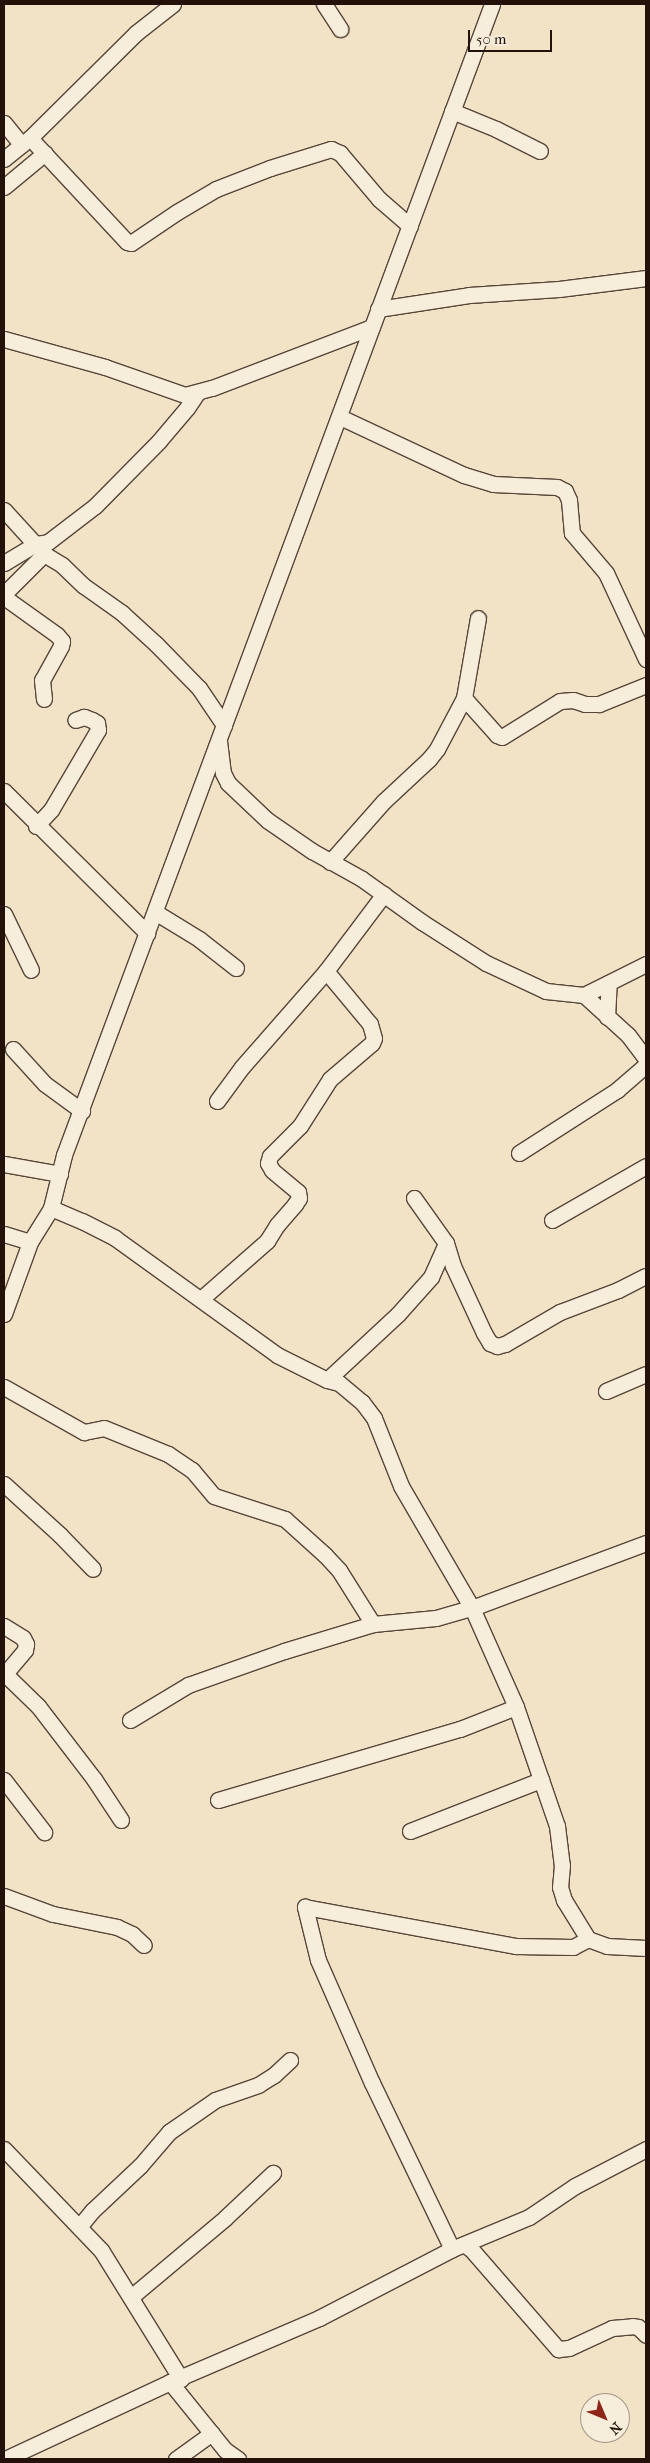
<!DOCTYPE html>
<html>
<head>
<meta charset="utf-8">
<style>
	body { margin:0 }
	#map { position:relative; width:650px; height:2463px; overflow:hidden; background:#f2e3c7; font-family:"IM FELL French Canon",serif }
	div>[style] { position:absolute }
	.roads { filter:drop-shadow(1px 0 #574639) drop-shadow(-1px 0 #574639) drop-shadow(0 1px #574639) drop-shadow(0 -1px #574639) }
	.minor>* { height:15px; margin:-7.5px; padding:0 7.5px; transform-origin:7.5px; border-radius:7.5px; background:#f7eddb }
	span { translate:-50% -50%; white-space:nowrap; text-align:center; line-height:1.15; -webkit-text-stroke:4px #f7eddb; paint-order:stroke }
	.frame { position:absolute; inset:0; border:5px solid #23110a; pointer-events:none }
	.north { position:absolute; left:580px; top:2393px; width:50px; height:50px; box-sizing:border-box; background:#f7eddb; border:1px solid #a29587; border-radius:50%; rotate:135deg; font-size:14px; font-weight:700; line-height:20px; text-align:center; color:#23110a }
	.north::after { content:''; display:block; margin:auto; width:18px; height:22px; background:#8f2418; clip-path:polygon(50% 0,100% 100%,50% 72%,0 100%) }
	.scale { position:absolute; left:468px; top:30px; width:84px; height:22px; box-sizing:border-box; border:2px solid #23110a; border-top:0; padding-left:6px; font-size:15px; line-height:18px; white-space:nowrap; color:#23110a; -webkit-text-stroke:4px #f7eddb; paint-order:stroke }
</style>
</head>
<body>
<div id="map">
	<div class="roads">
		<div class="minor">
			<div style="left:324px;top:4px;width:30px;rotate:57deg"></div>
			<div style="left:452px;top:111px;width:48px;rotate:22.2deg"></div>
			<div style="left:496px;top:129px;width:49px;rotate:26.6deg"></div>
			<div style="left:4px;top:123px;width:28px;rotate:51deg"></div>
			<div style="left:30px;top:138px;width:142px;rotate:47deg"></div>
			<div style="left:127px;top:242px;width:4px;rotate:14deg"></div>
			<div style="left:131px;top:243px;width:55px;rotate:-34deg"></div>
			<div style="left:177px;top:212px;width:45px;rotate:-30.5deg"></div>
			<div style="left:216px;top:189px;width:58px;rotate:-21.3deg"></div>
			<div style="left:270px;top:168px;width:64px;rotate:-17.3deg"></div>
			<div style="left:331px;top:149px;width:10px;rotate:24deg"></div>
			<div style="left:340px;top:153px;width:60px;rotate:49.7deg"></div>
			<div style="left:379px;top:199px;width:41px;rotate:41.1deg"></div>
			<div style="left:4px;top:159px;width:33px;rotate:-39deg"></div>
			<div style="left:30px;top:138px;width:149px;rotate:-44.7deg"></div>
			<div style="left:136px;top:33px;width:47px;rotate:-38.1deg"></div>
			<div style="left:4px;top:187px;width:53px;rotate:-39.7deg"></div>
			<div style="left:378px;top:309px;width:92px;rotate:-8.7deg"></div>
			<div style="left:469px;top:295px;width:90px;rotate:-3.8deg"></div>
			<div style="left:559px;top:289px;width:88px;rotate:-7.2deg"></div>
			<div style="left:4px;top:339px;width:105px;rotate:15.5deg"></div>
			<div style="left:105px;top:367px;width:85px;rotate:19.3deg"></div>
			<div style="left:185px;top:395px;width:28px;rotate:-15deg"></div>
			<div style="left:212px;top:388px;width:171px;rotate:-20.9deg"></div>
			<div style="left:340px;top:417px;width:137px;rotate:25.1deg"></div>
			<div style="left:464px;top:475px;width:30px;rotate:17deg"></div>
			<div style="left:493px;top:484px;width:64px;rotate:2.7deg"></div>
			<div style="left:557px;top:487px;width:9px;rotate:27deg"></div>
			<div style="left:565px;top:491px;width:10px;rotate:66deg"></div>
			<div style="left:569px;top:500px;width:33px;rotate:85deg"></div>
			<div style="left:572px;top:533px;width:52px;rotate:49.6deg"></div>
			<div style="left:606px;top:573px;width:95px;rotate:65.1deg"></div>
			<div style="left:4px;top:510px;width:59px;rotate:47.7deg"></div>
			<div style="left:44px;top:554px;width:21px;rotate:31deg"></div>
			<div style="left:62px;top:565px;width:30px;rotate:44deg"></div>
			<div style="left:84px;top:586px;width:47px;rotate:35.4deg"></div>
			<div style="left:122px;top:613px;width:46px;rotate:42.4deg"></div>
			<div style="left:156px;top:644px;width:62px;rotate:45.7deg"></div>
			<div style="left:199px;top:688px;width:45px;rotate:56deg"></div>
			<div style="left:4px;top:563px;width:37px;rotate:-31deg"></div>
			<div style="left:36px;top:544px;width:12px;rotate:-9deg"></div>
			<div style="left:48px;top:542px;width:59px;rotate:-37.5deg"></div>
			<div style="left:95px;top:506px;width:91px;rotate:-45.4deg"></div>
			<div style="left:159px;top:441px;width:43px;rotate:-49.7deg"></div>
			<div style="left:187px;top:408px;width:18px;rotate:-56deg"></div>
			<div style="left:4px;top:594px;width:57px;rotate:-45deg"></div>
			<div style="left:4px;top:597px;width:65px;rotate:35.6deg"></div>
			<div style="left:57px;top:635px;width:8px;rotate:50deg"></div>
			<div style="left:62px;top:641px;width:5px;rotate:101deg"></div>
			<div style="left:61px;top:646px;width:39px;rotate:119deg"></div>
			<div style="left:42px;top:680px;width:19px;rotate:84deg"></div>
			<div style="left:464px;top:698px;width:81px;rotate:-80.1deg"></div>
			<div style="left:219px;top:741px;width:32px;rotate:83deg"></div>
			<div style="left:223px;top:773px;width:11px;rotate:63deg"></div>
			<div style="left:228px;top:783px;width:54px;rotate:43.5deg"></div>
			<div style="left:267px;top:820px;width:55px;rotate:34.6deg"></div>
			<div style="left:312px;top:851px;width:57px;rotate:29.2deg"></div>
			<div style="left:362px;top:879px;width:74px;rotate:35.6deg"></div>
			<div style="left:422px;top:922px;width:76px;rotate:32.6deg"></div>
			<div style="left:486px;top:963px;width:66px;rotate:25deg"></div>
			<div style="left:546px;top:991px;width:38px;rotate:6deg"></div>
			<div style="left:584px;top:995px;width:69px;rotate:-26.6deg"></div>
			<div style="left:4px;top:791px;width:202px;rotate:44.8deg"></div>
			<div style="left:36px;top:826px;width:22px;rotate:-47deg"></div>
			<div style="left:51px;top:810px;width:93px;rotate:-59.6deg"></div>
			<div style="left:98px;top:730px;width:7px;rotate:-98deg"></div>
			<div style="left:97px;top:723px;width:6px;rotate:-149deg"></div>
			<div style="left:92px;top:720px;width:9px;rotate:-159deg"></div>
			<div style="left:84px;top:717px;width:9px;rotate:162deg"></div>
			<div style="left:330px;top:862px;width:81px;rotate:-48.5deg"></div>
			<div style="left:384px;top:801px;width:62px;rotate:-43deg"></div>
			<div style="left:429px;top:759px;width:13px;rotate:-51deg"></div>
			<div style="left:437px;top:749px;width:58px;rotate:-62.1deg"></div>
			<div style="left:464px;top:698px;width:50px;rotate:48.3deg"></div>
			<div style="left:497px;top:735px;width:5px;rotate:22deg"></div>
			<div style="left:502px;top:737px;width:68px;rotate:-31.8deg"></div>
			<div style="left:560px;top:701px;width:13px;rotate:-4deg"></div>
			<div style="left:573px;top:700px;width:13px;rotate:18deg"></div>
			<div style="left:585px;top:704px;width:14px"></div>
			<div style="left:599px;top:704px;width:51px;rotate:-22deg"></div>
			<div style="left:155px;top:912px;width:52px;rotate:31.5deg"></div>
			<div style="left:199px;top:939px;width:47px;rotate:38.1deg"></div>
			<div style="left:4px;top:914px;width:62px;rotate:64.3deg"></div>
			<div style="left:584px;top:995px;width:59px;rotate:42.3deg"></div>
			<div style="left:628px;top:1035px;width:30px;rotate:53deg"></div>
			<div style="left:607px;top:1017px;width:34px;rotate:-87deg"></div>
			<div style="left:13px;top:1049px;width:47px;rotate:47.6deg"></div>
			<div style="left:45px;top:1084px;width:46px;rotate:36.1deg"></div>
			<div style="left:217px;top:1101px;width:42px;rotate:-53.7deg"></div>
			<div style="left:242px;top:1067px;width:128px;rotate:-48.8deg"></div>
			<div style="left:326px;top:971px;width:96px;rotate:-53deg"></div>
			<div style="left:519px;top:1153px;width:117px;rotate:-32.7deg"></div>
			<div style="left:617px;top:1090px;width:38px;rotate:-41deg"></div>
			<div style="left:4px;top:1164px;width:57px;rotate:10.1deg"></div>
			<div style="left:414px;top:1198px;width:55px;rotate:54.6deg"></div>
			<div style="left:446px;top:1243px;width:24px;rotate:73deg"></div>
			<div style="left:453px;top:1266px;width:74px;rotate:65.2deg"></div>
			<div style="left:484px;top:1333px;width:12px;rotate:59deg"></div>
			<div style="left:490px;top:1343px;width:8px;rotate:23deg"></div>
			<div style="left:497px;top:1346px;width:8px;rotate:-14deg"></div>
			<div style="left:505px;top:1344px;width:64px;rotate:-30.2deg"></div>
			<div style="left:560px;top:1312px;width:62px;rotate:-20.8deg"></div>
			<div style="left:618px;top:1290px;width:31px;rotate:-27deg"></div>
			<div style="left:51px;top:1208px;width:34px;rotate:23deg"></div>
			<div style="left:82px;top:1221px;width:37px;rotate:27deg"></div>
			<div style="left:115px;top:1238px;width:200px;rotate:35.8deg"></div>
			<div style="left:277px;top:1355px;width:56px;rotate:26.6deg"></div>
			<div style="left:327px;top:1380px;width:12px;rotate:14deg"></div>
			<div style="left:339px;top:1383px;width:30px;rotate:40deg"></div>
			<div style="left:362px;top:1402px;width:20px;rotate:53deg"></div>
			<div style="left:374px;top:1418px;width:73px;rotate:68.3deg"></div>
			<div style="left:401px;top:1486px;width:141px;rotate:59.8deg"></div>
			<div style="left:472px;top:1608px;width:108px;rotate:66deg"></div>
			<div style="left:516px;top:1707px;width:126px;rotate:71deg"></div>
			<div style="left:557px;top:1826px;width:39px;rotate:83deg"></div>
			<div style="left:562px;top:1865px;width:22px;rotate:95deg"></div>
			<div style="left:560px;top:1887px;width:14px;rotate:73deg"></div>
			<div style="left:564px;top:1900px;width:46px;rotate:58.4deg"></div>
			<div style="left:588px;top:1939px;width:20px;rotate:20deg"></div>
			<div style="left:607px;top:1946px;width:39px;rotate:3deg"></div>
			<div style="left:552px;top:1220px;width:108px;rotate:-29.9deg"></div>
			<div style="left:4px;top:1234px;width:27px;rotate:17deg"></div>
			<div style="left:201px;top:1299px;width:88px;rotate:-41.3deg"></div>
			<div style="left:267px;top:1241px;width:19px;rotate:-58deg"></div>
			<div style="left:277px;top:1225px;width:28px;rotate:-49deg"></div>
			<div style="left:295px;top:1204px;width:7px;rotate:-56deg"></div>
			<div style="left:299px;top:1198px;width:6px;rotate:-99deg"></div>
			<div style="left:298px;top:1192px;width:34px;rotate:-140deg"></div>
			<div style="left:272px;top:1170px;width:8px;rotate:-120deg"></div>
			<div style="left:268px;top:1163px;width:7px;rotate:-74deg"></div>
			<div style="left:270px;top:1156px;width:42px;rotate:-45deg"></div>
			<div style="left:300px;top:1126px;width:56px;rotate:-57.4deg"></div>
			<div style="left:330px;top:1079px;width:55px;rotate:-40.6deg"></div>
			<div style="left:372px;top:1043px;width:5px;rotate:-68deg"></div>
			<div style="left:374px;top:1038px;width:15px;rotate:-106deg"></div>
			<div style="left:370px;top:1024px;width:69px;rotate:-129.7deg"></div>
			<div style="left:4px;top:1314px;width:77px;rotate:-70.1deg"></div>
			<div style="left:30px;top:1242px;width:40px;rotate:-58deg"></div>
			<div style="left:51px;top:1208px;width:55px;rotate:-76.2deg"></div>
			<div style="left:64px;top:1155px;width:1228px;rotate:-69.6deg"></div>
			<div style="left:327px;top:1380px;width:97px;rotate:-42.9deg"></div>
			<div style="left:398px;top:1314px;width:50px;rotate:-48.3deg"></div>
			<div style="left:431px;top:1277px;width:37px;rotate:-66deg"></div>
			<div style="left:4px;top:1387px;width:92px;rotate:29.4deg"></div>
			<div style="left:84px;top:1432px;width:20px;rotate:-11deg"></div>
			<div style="left:104px;top:1428px;width:69px;rotate:22.1deg"></div>
			<div style="left:168px;top:1454px;width:29px;rotate:34deg"></div>
			<div style="left:192px;top:1470px;width:34px;rotate:50deg"></div>
			<div style="left:214px;top:1496px;width:75px;rotate:17.9deg"></div>
			<div style="left:285px;top:1519px;width:54px;rotate:42deg"></div>
			<div style="left:325px;top:1555px;width:21px;rotate:47deg"></div>
			<div style="left:339px;top:1570px;width:64px;rotate:57.8deg"></div>
			<div style="left:606px;top:1391px;width:43px;rotate:-23deg"></div>
			<div style="left:4px;top:1484px;width:76px;rotate:42.3deg"></div>
			<div style="left:60px;top:1535px;width:47px;rotate:45.9deg"></div>
			<div style="left:4px;top:1626px;width:22px;rotate:32deg"></div>
			<div style="left:23px;top:1638px;width:7px;rotate:63deg"></div>
			<div style="left:26px;top:1644px;width:6px;rotate:99deg"></div>
			<div style="left:25px;top:1650px;width:33px;rotate:130deg"></div>
			<div style="left:5px;top:1674px;width:46px;rotate:44.1deg"></div>
			<div style="left:38px;top:1706px;width:92px;rotate:52.5deg"></div>
			<div style="left:94px;top:1779px;width:49px;rotate:56.6deg"></div>
			<div style="left:130px;top:1720px;width:68px;rotate:-31.1deg"></div>
			<div style="left:188px;top:1685px;width:102px;rotate:-19.5deg"></div>
			<div style="left:284px;top:1651px;width:93px;rotate:-16.9deg"></div>
			<div style="left:373px;top:1624px;width:63px;rotate:-5.4deg"></div>
			<div style="left:436px;top:1618px;width:37px;rotate:-16deg"></div>
			<div style="left:472px;top:1608px;width:186px;rotate:-20.5deg"></div>
			<div style="left:4px;top:1780px;width:66px;rotate:52.4deg"></div>
			<div style="left:218px;top:1800px;width:252px;rotate:-16.4deg"></div>
			<div style="left:460px;top:1729px;width:60px;rotate:-21.4deg"></div>
			<div style="left:410px;top:1831px;width:141px;rotate:-21.3deg"></div>
			<div style="left:4px;top:1896px;width:52px;rotate:20.2deg"></div>
			<div style="left:53px;top:1914px;width:65px;rotate:11.5deg"></div>
			<div style="left:117px;top:1927px;width:17px;rotate:25deg"></div>
			<div style="left:132px;top:1934px;width:16px;rotate:43deg"></div>
			<div style="left:4px;top:2149px;width:140px;rotate:46.2deg"></div>
			<div style="left:101px;top:2250px;width:152px;rotate:58.2deg"></div>
			<div style="left:79px;top:2227px;width:21px;rotate:-51deg"></div>
			<div style="left:92px;top:2211px;width:66px;rotate:-43.2deg"></div>
			<div style="left:140px;top:2166px;width:45px;rotate:-49.5deg"></div>
			<div style="left:169px;top:2132px;width:56px;rotate:-34.8deg"></div>
			<div style="left:215px;top:2100px;width:46px;rotate:-19.2deg"></div>
			<div style="left:258px;top:2085px;width:19px;rotate:-32deg"></div>
			<div style="left:274px;top:2075px;width:22px;rotate:-43deg"></div>
			<div style="left:465px;top:2245px;width:7px;rotate:34deg"></div>
			<div style="left:471px;top:2249px;width:133px;rotate:49deg"></div>
			<div style="left:558px;top:2349px;width:11px;rotate:-5deg"></div>
			<div style="left:569px;top:2348px;width:47px;rotate:-24.9deg"></div>
			<div style="left:612px;top:2328px;width:21px;rotate:-5deg"></div>
			<div style="left:633px;top:2326px;width:5px;rotate:11deg"></div>
			<div style="left:638px;top:2327px;width:11px;rotate:45deg"></div>
			<div style="left:452px;top:2249px;width:184px;rotate:-115.7deg"></div>
			<div style="left:372px;top:2083px;width:134px;rotate:-113.7deg"></div>
			<div style="left:318px;top:1960px;width:55px;rotate:-103.8deg"></div>
			<div style="left:305px;top:1907px;width:215px;rotate:10.5deg"></div>
			<div style="left:516px;top:1946px;width:57px;rotate:1deg"></div>
			<div style="left:573px;top:1947px;width:17px;rotate:-28deg"></div>
			<div style="left:131px;top:2297px;width:123px;rotate:-40deg"></div>
			<div style="left:225px;top:2218px;width:66px;rotate:-43.2deg"></div>
			<div style="left:170px;top:2382px;width:87px;rotate:51deg"></div>
			<div style="left:225px;top:2450px;width:16px;rotate:35deg"></div>
			<div style="left:5px;top:2459px;width:182px;rotate:-25deg"></div>
			<div style="left:170px;top:2382px;width:162px;rotate:-23.2deg"></div>
			<div style="left:319px;top:2318px;width:150px;rotate:-27.4deg"></div>
			<div style="left:452px;top:2249px;width:83px;rotate:-22.6deg"></div>
			<div style="left:529px;top:2217px;width:55px;rotate:-34deg"></div>
			<div style="left:575px;top:2186px;width:80px;rotate:-27.5deg"></div>
			<div style="left:176px;top:2459px;width:44px;rotate:-35.8deg"></div>
		</div>
	</div>
	<div class="frame"></div>
	<div class="north">N</div>
	<div class="scale">50 m</div>
</div>
</body>
</html>
